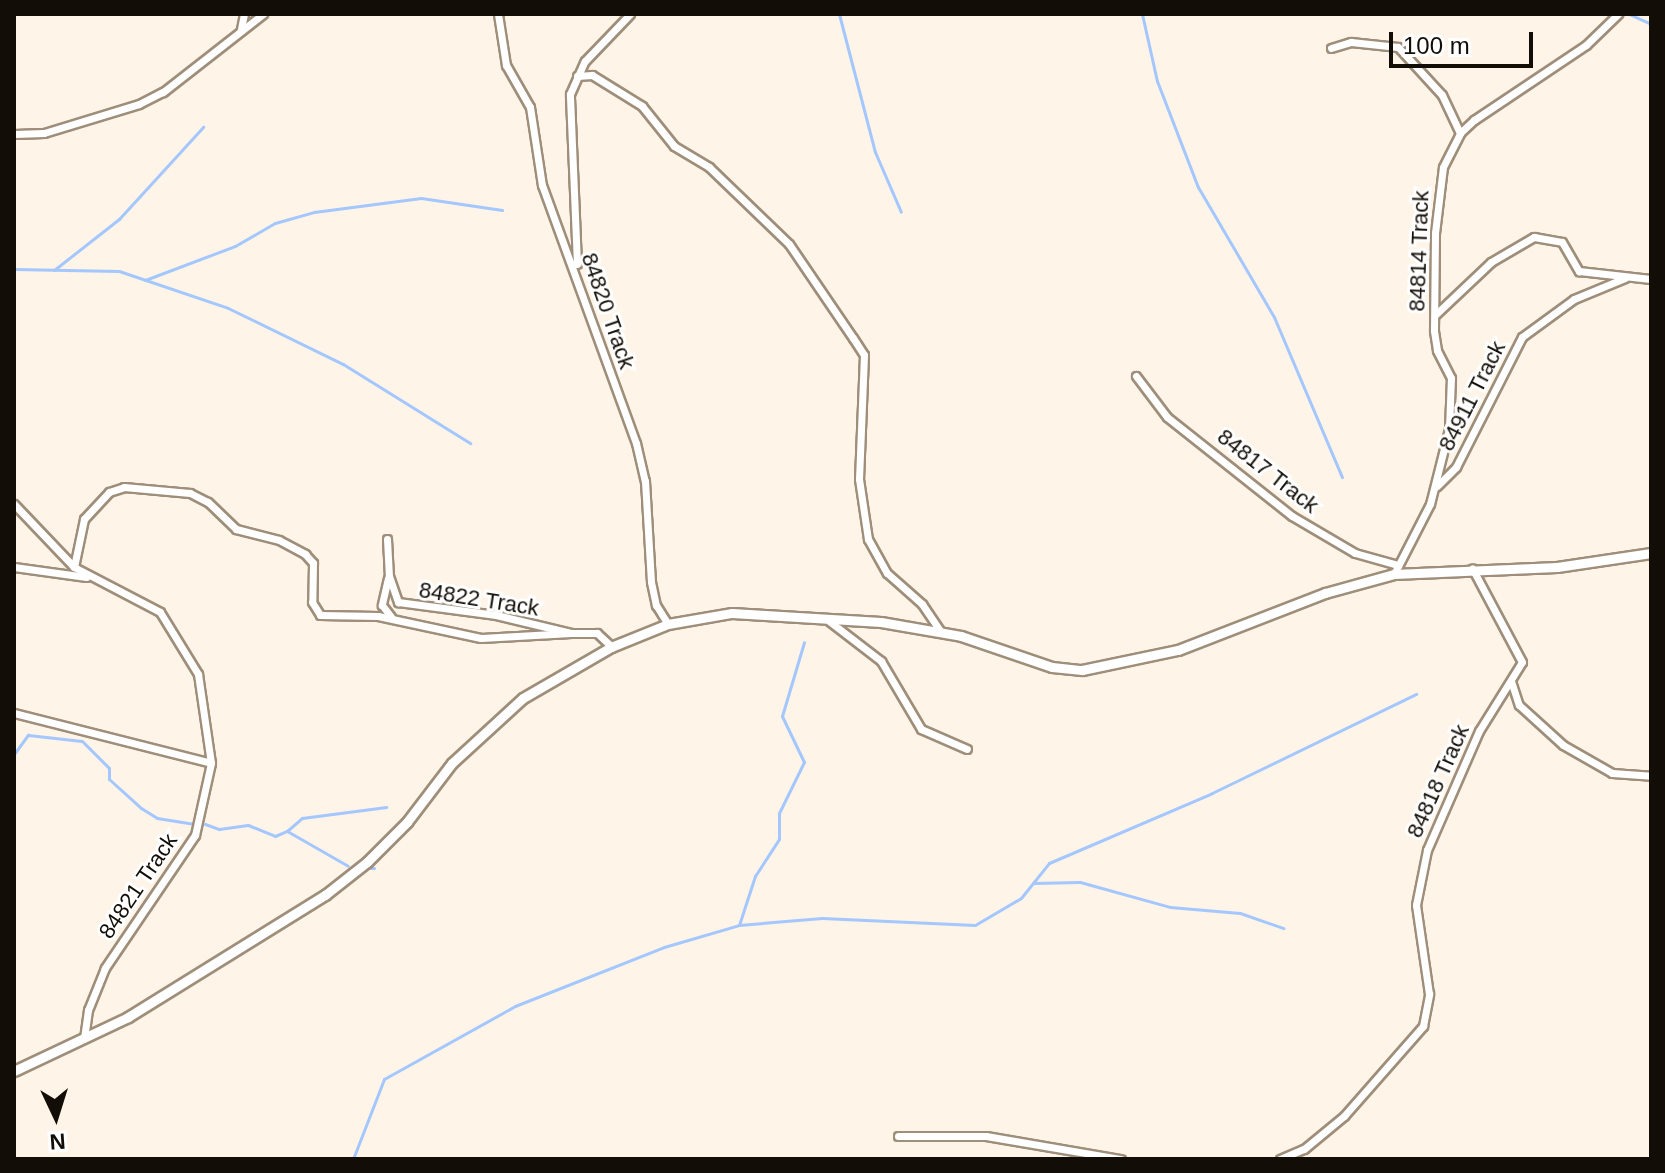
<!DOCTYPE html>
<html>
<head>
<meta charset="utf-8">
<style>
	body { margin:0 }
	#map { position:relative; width:1665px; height:1173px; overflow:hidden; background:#fef4e7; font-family:Arial,sans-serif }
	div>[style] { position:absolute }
	.stream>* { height:3px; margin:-1.5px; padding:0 1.5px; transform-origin:1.5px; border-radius:1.5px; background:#a3c7fe }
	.roads { filter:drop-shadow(2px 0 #9e8e7a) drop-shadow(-2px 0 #9e8e7a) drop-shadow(0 2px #9e8e7a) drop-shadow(0 -2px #9e8e7a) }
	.minor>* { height:7px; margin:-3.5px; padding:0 3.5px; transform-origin:3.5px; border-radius:3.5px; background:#fff }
	.tertiary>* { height:9px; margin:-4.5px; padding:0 4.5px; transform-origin:4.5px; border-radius:4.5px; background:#fff }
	span { translate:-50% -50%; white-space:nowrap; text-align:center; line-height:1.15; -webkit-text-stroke:6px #fff; paint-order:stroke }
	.street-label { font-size:22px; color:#120d06 }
	.frame { position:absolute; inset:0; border:16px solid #120d06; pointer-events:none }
	.north { position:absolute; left:16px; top:1077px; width:80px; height:80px; -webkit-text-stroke:6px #fff; paint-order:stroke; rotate:176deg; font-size:22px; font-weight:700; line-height:32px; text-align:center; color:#120d06 }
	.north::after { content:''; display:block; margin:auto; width:28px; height:36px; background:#120d06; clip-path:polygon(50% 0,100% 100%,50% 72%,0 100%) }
	.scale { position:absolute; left:1389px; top:32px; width:144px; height:36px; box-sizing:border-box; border:4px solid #120d06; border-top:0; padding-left:10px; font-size:24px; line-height:28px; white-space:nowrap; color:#120d06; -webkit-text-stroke:6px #fff; paint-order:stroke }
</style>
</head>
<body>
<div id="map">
	<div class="stream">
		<div style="left:839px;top:14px;width:143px;rotate:75.4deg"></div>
		<div style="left:875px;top:152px;width:65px;rotate:66.6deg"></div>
		<div style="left:1142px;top:14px;width:69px;rotate:77.4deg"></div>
		<div style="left:1157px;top:81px;width:114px;rotate:68.9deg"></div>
		<div style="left:1198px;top:187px;width:151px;rotate:59.7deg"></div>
		<div style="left:1274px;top:317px;width:174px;rotate:67deg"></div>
		<div style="left:1629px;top:14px;width:24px;rotate:24deg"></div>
		<div style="left:14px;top:269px;width:105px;rotate:1.1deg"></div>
		<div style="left:119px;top:271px;width:115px;rotate:18.7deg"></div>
		<div style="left:228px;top:308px;width:128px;rotate:26deg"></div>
		<div style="left:343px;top:364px;width:150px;rotate:31.9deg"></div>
		<div style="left:54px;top:270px;width:83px;rotate:-38.1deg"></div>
		<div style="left:119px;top:219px;width:125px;rotate:-47.6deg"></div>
		<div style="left:145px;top:280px;width:96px;rotate:-20.7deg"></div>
		<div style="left:235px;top:246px;width:46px;rotate:-29.9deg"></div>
		<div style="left:275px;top:223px;width:41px;rotate:-15.8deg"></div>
		<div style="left:314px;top:212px;width:108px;rotate:-7.5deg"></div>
		<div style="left:421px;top:198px;width:82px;rotate:8.4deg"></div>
		<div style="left:14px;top:754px;width:24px;rotate:-54deg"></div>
		<div style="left:28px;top:735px;width:54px;rotate:6.3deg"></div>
		<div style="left:82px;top:741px;width:38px;rotate:45deg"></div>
		<div style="left:109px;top:768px;width:11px;rotate:90deg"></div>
		<div style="left:109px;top:779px;width:43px;rotate:42.2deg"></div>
		<div style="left:141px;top:808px;width:19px;rotate:32deg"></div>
		<div style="left:157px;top:818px;width:38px;rotate:9deg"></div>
		<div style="left:205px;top:824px;width:15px;rotate:20deg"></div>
		<div style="left:219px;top:829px;width:29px;rotate:-8deg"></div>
		<div style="left:248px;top:825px;width:29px;rotate:22deg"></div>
		<div style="left:275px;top:836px;width:13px;rotate:-23deg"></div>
		<div style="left:287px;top:831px;width:70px;rotate:29.8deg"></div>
		<div style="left:287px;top:831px;width:20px;rotate:-41deg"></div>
		<div style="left:302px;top:818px;width:85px;rotate:-7.5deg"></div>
		<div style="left:367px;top:868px;width:7px"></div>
		<div style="left:1033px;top:883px;width:47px;rotate:-1.2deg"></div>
		<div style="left:1080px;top:882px;width:93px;rotate:15.5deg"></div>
		<div style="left:1170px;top:907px;width:70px;rotate:4.9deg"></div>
		<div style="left:1240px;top:913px;width:46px;rotate:19.2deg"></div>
		<div style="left:739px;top:925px;width:52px;rotate:-71.9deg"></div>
		<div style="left:755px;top:876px;width:44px;rotate:-57deg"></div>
		<div style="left:779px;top:839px;width:26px;rotate:-90deg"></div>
		<div style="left:779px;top:813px;width:57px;rotate:-63.9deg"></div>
		<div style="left:804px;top:762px;width:51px;rotate:-115.6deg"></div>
		<div style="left:782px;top:716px;width:77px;rotate:-73.4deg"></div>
		<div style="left:353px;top:1159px;width:86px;rotate:-68.8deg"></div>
		<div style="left:384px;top:1079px;width:150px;rotate:-29.1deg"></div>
		<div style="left:515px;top:1006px;width:160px;rotate:-21.6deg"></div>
		<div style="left:664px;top:947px;width:78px;rotate:-16.3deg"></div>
		<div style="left:739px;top:925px;width:83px;rotate:-4.8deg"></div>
		<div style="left:822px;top:918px;width:153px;rotate:2.6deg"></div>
		<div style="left:975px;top:925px;width:53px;rotate:-30.4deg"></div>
		<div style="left:1021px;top:898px;width:45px;rotate:-51.3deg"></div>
		<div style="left:1049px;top:863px;width:177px;rotate:-23.2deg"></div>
		<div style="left:1212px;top:793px;width:227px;rotate:-25.9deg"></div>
	</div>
	<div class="roads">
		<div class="minor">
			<div style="left:498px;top:14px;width:52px;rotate:81.1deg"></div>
			<div style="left:506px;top:65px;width:48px;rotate:60.3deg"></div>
			<div style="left:530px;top:107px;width:79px;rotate:81.3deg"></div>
			<div style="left:542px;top:185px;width:275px;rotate:70deg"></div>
			<div style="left:636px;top:443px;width:39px;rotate:77deg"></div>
			<div style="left:645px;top:481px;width:101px;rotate:86.6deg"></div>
			<div style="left:651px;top:582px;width:24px;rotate:78deg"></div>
			<div style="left:656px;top:605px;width:22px;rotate:58deg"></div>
			<div style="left:241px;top:29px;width:15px;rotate:-79deg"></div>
			<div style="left:1331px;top:48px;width:21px;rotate:-17deg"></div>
			<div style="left:1351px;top:42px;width:47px;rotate:6.1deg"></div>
			<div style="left:1398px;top:47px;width:65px;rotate:47.5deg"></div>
			<div style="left:1442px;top:95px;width:42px;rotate:64.7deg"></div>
			<div style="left:577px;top:76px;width:15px;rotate:-4deg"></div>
			<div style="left:592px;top:75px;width:59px;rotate:31.8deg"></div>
			<div style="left:642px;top:106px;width:51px;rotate:51.3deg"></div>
			<div style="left:674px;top:146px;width:41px;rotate:31deg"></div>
			<div style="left:709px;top:167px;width:111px;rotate:43.9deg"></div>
			<div style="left:789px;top:244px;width:114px;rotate:55.8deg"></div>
			<div style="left:853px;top:338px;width:20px;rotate:57deg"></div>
			<div style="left:864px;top:355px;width:124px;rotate:92.3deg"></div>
			<div style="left:859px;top:479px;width:61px;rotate:81.5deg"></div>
			<div style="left:868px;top:539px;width:39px;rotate:61deg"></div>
			<div style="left:887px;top:573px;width:47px;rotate:41.5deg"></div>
			<div style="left:922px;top:604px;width:32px;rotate:56deg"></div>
			<div style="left:14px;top:134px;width:30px;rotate:-2deg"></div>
			<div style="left:44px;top:133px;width:99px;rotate:-17deg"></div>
			<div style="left:139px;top:104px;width:27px;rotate:-27deg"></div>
			<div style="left:163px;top:92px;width:127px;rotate:-38deg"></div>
			<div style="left:577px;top:264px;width:170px;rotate:-92.4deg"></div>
			<div style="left:570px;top:94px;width:36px;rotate:-66deg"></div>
			<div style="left:585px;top:61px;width:65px;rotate:-46.2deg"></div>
			<div style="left:1435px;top:315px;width:77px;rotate:-43.4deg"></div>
			<div style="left:1491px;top:262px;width:50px;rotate:-30.2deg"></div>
			<div style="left:1534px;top:237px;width:28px;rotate:10deg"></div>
			<div style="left:1562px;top:242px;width:34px;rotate:60deg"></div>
			<div style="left:1579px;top:271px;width:72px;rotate:6.3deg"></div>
			<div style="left:1136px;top:376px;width:51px;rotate:52.9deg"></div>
			<div style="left:1167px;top:417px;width:159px;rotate:38.4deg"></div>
			<div style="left:1292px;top:516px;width:73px;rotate:30.4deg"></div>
			<div style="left:1355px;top:553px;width:45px;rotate:15.6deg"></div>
			<div style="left:1437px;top:486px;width:27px;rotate:-45deg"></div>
			<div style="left:1456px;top:467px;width:146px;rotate:-63.1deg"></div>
			<div style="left:1522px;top:337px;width:64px;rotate:-36.2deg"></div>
			<div style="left:1574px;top:299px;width:55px;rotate:-22.4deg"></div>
			<div style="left:14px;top:504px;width:87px;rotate:46.4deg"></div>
			<div style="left:74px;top:567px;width:97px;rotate:27.6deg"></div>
			<div style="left:160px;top:612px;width:73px;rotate:58.5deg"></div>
			<div style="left:198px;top:674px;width:90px;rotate:81.7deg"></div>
			<div style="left:211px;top:763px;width:74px;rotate:102.5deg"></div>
			<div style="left:195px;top:835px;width:161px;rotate:124.1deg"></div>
			<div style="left:105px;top:968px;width:45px;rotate:112deg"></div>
			<div style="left:88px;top:1010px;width:28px;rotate:98deg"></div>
			<div style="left:387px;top:539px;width:37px;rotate:87deg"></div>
			<div style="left:389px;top:576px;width:28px;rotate:71deg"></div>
			<div style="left:398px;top:602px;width:99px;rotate:7.6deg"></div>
			<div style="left:496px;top:615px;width:77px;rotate:13.5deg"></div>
			<div style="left:571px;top:633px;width:26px"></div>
			<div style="left:597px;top:633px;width:21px;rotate:43deg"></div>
			<div style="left:14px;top:567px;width:73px;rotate:7.9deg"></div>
			<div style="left:74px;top:567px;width:49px;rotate:-78.2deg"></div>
			<div style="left:84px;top:519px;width:37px;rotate:-47deg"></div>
			<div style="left:109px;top:492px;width:16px;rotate:-18deg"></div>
			<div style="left:124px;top:487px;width:66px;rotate:5.2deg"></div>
			<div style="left:190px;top:493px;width:20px;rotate:27deg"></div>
			<div style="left:208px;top:502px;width:39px;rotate:44deg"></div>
			<div style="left:236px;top:529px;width:44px;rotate:14.3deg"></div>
			<div style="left:279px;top:540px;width:30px;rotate:28deg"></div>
			<div style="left:305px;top:554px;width:12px;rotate:48deg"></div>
			<div style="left:313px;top:563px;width:39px;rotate:91deg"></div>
			<div style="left:312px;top:602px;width:15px;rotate:58deg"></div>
			<div style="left:320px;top:615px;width:58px;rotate:1deg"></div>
			<div style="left:378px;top:616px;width:105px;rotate:12.1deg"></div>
			<div style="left:481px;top:638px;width:90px;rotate:-3.2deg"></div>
			<div style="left:1394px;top:574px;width:79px;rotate:-62.8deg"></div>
			<div style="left:1430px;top:504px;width:77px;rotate:-75.8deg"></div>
			<div style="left:1449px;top:429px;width:51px;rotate:-87.8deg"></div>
			<div style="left:1451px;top:378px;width:31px;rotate:-117deg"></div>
			<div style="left:1437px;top:350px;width:20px;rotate:-99deg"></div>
			<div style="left:1434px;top:330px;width:97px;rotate:-89.4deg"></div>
			<div style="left:1435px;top:233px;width:66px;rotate:-83.1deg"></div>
			<div style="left:1443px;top:167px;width:38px;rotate:-63deg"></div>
			<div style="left:1460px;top:133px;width:19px;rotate:-43deg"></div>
			<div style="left:1474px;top:120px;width:135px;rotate:-33.8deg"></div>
			<div style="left:1586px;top:45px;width:45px;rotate:-44.1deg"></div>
			<div style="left:388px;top:578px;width:28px;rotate:103deg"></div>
			<div style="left:382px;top:605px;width:15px;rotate:53deg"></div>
			<div style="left:829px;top:621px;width:66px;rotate:37.6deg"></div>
			<div style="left:881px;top:661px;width:79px;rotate:59.5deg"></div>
			<div style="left:921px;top:729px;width:50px;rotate:23.5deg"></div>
			<div style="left:1511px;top:681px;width:25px;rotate:72deg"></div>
			<div style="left:1519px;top:705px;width:59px;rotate:42.3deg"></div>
			<div style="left:1563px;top:745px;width:56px;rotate:29.7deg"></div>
			<div style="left:1612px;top:773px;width:39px;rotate:4deg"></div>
			<div style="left:14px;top:713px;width:203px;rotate:14.2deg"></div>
			<div style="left:898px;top:1136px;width:88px"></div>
			<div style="left:986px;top:1136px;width:137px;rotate:9.7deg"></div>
			<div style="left:1280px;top:1159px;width:26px;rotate:-23deg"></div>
			<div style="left:1304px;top:1149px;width:52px;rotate:-39.5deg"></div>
			<div style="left:1344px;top:1116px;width:120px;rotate:-48.7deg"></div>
			<div style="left:1423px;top:1026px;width:33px;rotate:-79deg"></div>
			<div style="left:1429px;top:994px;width:90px;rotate:-98.3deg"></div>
			<div style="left:1416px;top:905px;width:56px;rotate:-78.7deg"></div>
			<div style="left:1427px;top:850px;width:130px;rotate:-66.4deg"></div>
			<div style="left:1479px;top:731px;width:81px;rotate:-58.1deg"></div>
			<div style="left:1522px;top:662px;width:106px;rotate:-118deg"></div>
		</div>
		<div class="tertiary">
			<div style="left:14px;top:1071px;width:126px;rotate:-25.3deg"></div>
			<div style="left:128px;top:1017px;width:232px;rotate:-31.8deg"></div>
			<div style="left:325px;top:895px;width:53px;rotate:-38.2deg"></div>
			<div style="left:367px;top:862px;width:57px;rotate:-45deg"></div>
			<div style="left:407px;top:822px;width:74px;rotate:-52.7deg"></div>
			<div style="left:452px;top:763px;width:96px;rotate:-42.5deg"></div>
			<div style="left:523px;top:698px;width:102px;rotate:-30.1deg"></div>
			<div style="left:611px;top:647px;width:61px;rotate:-22deg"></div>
			<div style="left:668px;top:624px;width:65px;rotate:-9.8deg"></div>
			<div style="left:732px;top:613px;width:149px;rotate:3.5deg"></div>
			<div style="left:881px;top:622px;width:81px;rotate:9.9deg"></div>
			<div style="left:961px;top:636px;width:96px;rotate:18.8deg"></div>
			<div style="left:1052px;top:667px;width:30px;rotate:6deg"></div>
			<div style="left:1082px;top:670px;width:98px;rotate:-11.8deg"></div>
			<div style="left:1178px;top:650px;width:158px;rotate:-21.2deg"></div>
			<div style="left:1325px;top:593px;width:72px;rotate:-15.4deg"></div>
			<div style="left:1394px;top:574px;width:163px;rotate:-2.5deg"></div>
			<div style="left:1557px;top:567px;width:95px;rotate:-8.5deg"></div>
		</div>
	</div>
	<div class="street-label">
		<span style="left:1419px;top:251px;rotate:-88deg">84814 Track</span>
		<span style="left:608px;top:311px;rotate:71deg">84820 Track</span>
		<span style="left:1472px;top:396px;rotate:-63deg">84911 Track</span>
		<span style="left:1268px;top:471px;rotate:38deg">84817 Track</span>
		<span style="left:479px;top:599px;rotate:9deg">84822 Track</span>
		<span style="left:1438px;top:781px;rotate:-66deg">84818 Track</span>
		<span style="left:138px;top:886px;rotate:-56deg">84821 Track</span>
	</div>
	<div class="frame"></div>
	<div class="north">N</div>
	<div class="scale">100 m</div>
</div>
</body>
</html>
